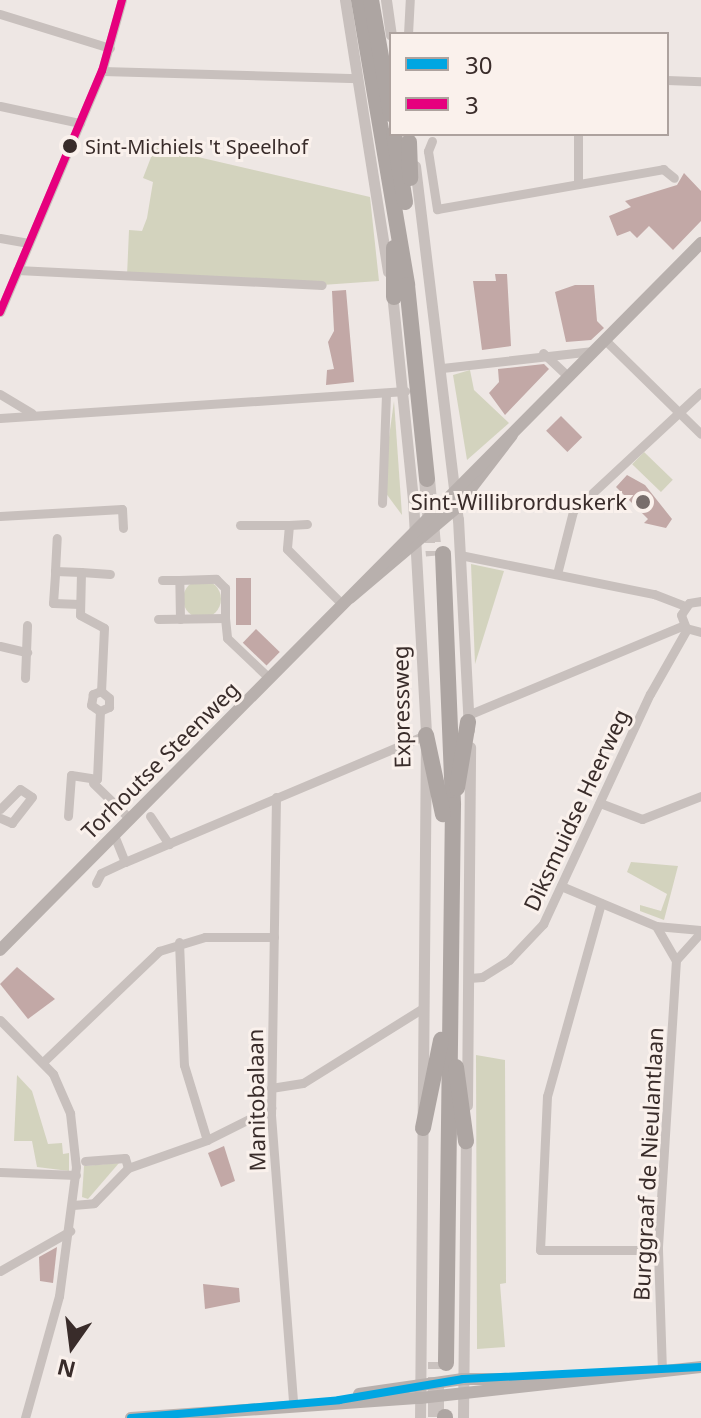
<!DOCTYPE html>
<html>
<head>
<meta charset="utf-8">
<style>
	body { margin:0 }
	#map { position:relative; width:701px; height:1418px; overflow:hidden; background:#eee7e4; font-family:"Noto Sans",sans-serif }
	div>[style] { position:absolute }
	.green>* { inset:0; background:#d3d3be; transform-origin:0 0 }
	.round { border-radius:50% }
	.building>* { inset:0; background:#c2a8a6; transform-origin:0 0 }
	.trunk-tunnel>* { height:16px; margin-top:-8px; transform-origin:0; background:repeating-linear-gradient(90deg,#cac2bf 0 16px,transparent 0 24px) }
	.minor>* { height:9px; margin:-4.5px; padding:0 4.5px; transform-origin:4.5px; border-radius:4.5px; background:#c8c0bd }
	.tertiary>* { height:11px; margin:-5.5px; padding:0 5.5px; transform-origin:5.5px; border-radius:5.5px; background:#c8c0bd }
	.secondary>* { height:12px; margin:-6px; padding:0 6px; transform-origin:6px; border-radius:6px; background:#b8b0ad }
	.trunk>* { height:16px; margin:-8px; padding:0 8px; transform-origin:8px; border-radius:8px; background:#ada5a2 }
	.bus-1>* { height:8px; margin:-4px; padding:0 4px; transform-origin:4px; border-radius:4px; background:#00a6e2 }
	.bus-2>* { height:8px; margin:-4px; padding:0 4px; transform-origin:4px; border-radius:4px; background:#e6007e }
	.dots>* { width:22px; height:22px; translate:-50% -50%; box-sizing:border-box; border:4px solid #faf1ec; border-radius:50% }
	span { translate:-50% -50%; white-space:nowrap; text-align:center; line-height:1.15; -webkit-text-stroke:6px #faf1ec; paint-order:stroke }
	.bus-label { font-size:20px; color:#392c2a }
	.left { translate:0 -50%; text-align:left }
	.poi-label { font-size:22px; color:#392c2a }
	.right { translate:-100% -50%; text-align:right }
	.street-label { font-size:22px; color:#392c2a }
	.legend { position:absolute; left:389px; top:32px; width:280px; height:104px; box-sizing:border-box; background:#faf1ec; border:2px solid #ada29e; margin:0; padding:10px 14px; list-style:none; font-size:24px; color:#392c2a }
	.legend li { display:flex; align-items:center; gap:16px; height:40px }
	.legend b { width:40px; border:2px solid #ada29e }
	.north { position:absolute; left:32px; top:1306px; width:80px; height:80px; -webkit-text-stroke:6px #faf1ec; paint-order:stroke; rotate:194deg; font-size:22px; font-weight:700; line-height:32px; text-align:center; color:#392c2a }
	.north::after { content:''; display:block; margin:auto; width:28px; height:36px; background:#392c2a; clip-path:polygon(50% 0,100% 100%,50% 72%,0 100%) }
</style>
</head>
<body>
<div id="map">
	<div class="green">
		<div style="clip-path:polygon(155px 147px,370px 197px,379px 281px,322px 285px,127px 276px,129px 230px,142px 231px,147px 218px,153px 182px,143px 178px)"></div>
		<div style="clip-path:polygon(470px 370px,474px 390px,509px 423px,467px 460px,453px 375px)"></div>
		<div style="clip-path:polygon(394px 401px,402px 515px,382px 488px)"></div>
		<div style="left:644px;top:452px;width:40px;height:17px;rotate:44deg"></div>
		<div style="clip-path:polygon(471px 564px,504px 571px,475px 664px)"></div>
		<div class="round" style="left:183px;top:580px;width:38px;height:38px"></div>
		<div style="clip-path:polygon(631px 862px,678px 866px,664px 920px,640px 911px,640px 905px,661px 911px,667px 894px,627px 872px)"></div>
		<div style="clip-path:polygon(476px 1055px,505px 1060px,506px 1283px,500px 1284px,505px 1347px,477px 1349px)"></div>
		<div style="clip-path:polygon(17px 1075px,32px 1091px,48px 1144px,62px 1143px,63px 1154px,69px 1153px,69px 1171px,37px 1167px,32px 1141px,14px 1141px)"></div>
		<div style="clip-path:polygon(119px 1163px,88px 1199px,82px 1197px,84px 1166px)"></div>
	</div>
	<div class="building">
		<div style="clip-path:polygon(684px 173px,701px 191px,701px 221px,673px 250px,649px 226px,637px 238px,630px 231px,617px 236px,609px 216px,631px 207px,625px 201px,677px 185px)"></div>
		<div style="clip-path:polygon(495px 274px,507px 274px,511px 346px,482px 350px,473px 281px,496px 281px)"></div>
		<div style="clip-path:polygon(575px 285px,594px 285px,597px 321px,604px 328px,591px 340px,566px 342px,555px 292px)"></div>
		<div style="clip-path:polygon(346px 290px,354px 382px,326px 385px,327px 370px,334px 369px,328px 342px,334px 331px,332px 291px)"></div>
		<div style="clip-path:polygon(544px 364px,549px 369px,505px 415px,489px 393px,499px 382px,498px 369px)"></div>
		<div style="left:561px;top:416px;width:30px;height:21px;rotate:45deg"></div>
		<div style="clip-path:polygon(627px 475px,645px 485px,672px 519px,666px 528px,644px 523px,648px 519px,616px 487px)"></div>
		<div style="left:236px;top:578px;width:15px;height:47px"></div>
		<div style="left:256px;top:629px;width:33px;height:19px;rotate:44deg"></div>
		<div style="clip-path:polygon(17px 967px,55px 999px,28px 1019px,0 984px)"></div>
		<div style="clip-path:polygon(224px 1146px,235px 1181px,221px 1187px,208px 1153px)"></div>
		<div style="clip-path:polygon(57px 1247px,53px 1283px,40px 1281px,39px 1257px)"></div>
		<div style="clip-path:polygon(203px 1284px,239px 1288px,240px 1302px,205px 1309px)"></div>
	</div>
	<div class="trunk-tunnel">
		<div style="left:427px;top:479px;width:77px;rotate:84.8deg"></div>
		<div style="left:436px;top:1417px;width:55px;rotate:-90deg"></div>
	</div>
	<div class="minor">
		<div style="left:0;top:14px;width:115px;rotate:17.2deg"></div>
		<div style="left:408px;top:34px;width:34px;rotate:-87deg"></div>
		<div style="left:102px;top:71px;width:256px;rotate:1.6deg"></div>
		<div style="left:667px;top:80px;width:34px;rotate:2deg"></div>
		<div style="left:0;top:106px;width:82px;rotate:12deg"></div>
		<div style="left:432px;top:141px;width:11px;rotate:112deg"></div>
		<div style="left:428px;top:151px;width:59px;rotate:81.2deg"></div>
		<div style="left:437px;top:209px;width:230px;rotate:-10deg"></div>
		<div style="left:663px;top:169px;width:14px;rotate:39deg"></div>
		<div style="left:578px;top:184px;width:50px;rotate:-90deg"></div>
		<div style="left:0;top:238px;width:29px;rotate:10deg"></div>
		<div style="left:17px;top:270px;width:305px;rotate:2.8deg"></div>
		<div style="left:0;top:312px;width:262px;rotate:-67.1deg"></div>
		<div style="left:102px;top:71px;width:74px;rotate:-74.3deg"></div>
		<div style="left:605px;top:340px;width:134px;rotate:44.4deg"></div>
		<div style="left:543px;top:353px;width:35px;rotate:43deg"></div>
		<div style="left:442px;top:368px;width:152px;rotate:-6.4deg"></div>
		<div style="left:0;top:394px;width:37px;rotate:31deg"></div>
		<div style="left:0;top:418px;width:406px;rotate:-3.8deg"></div>
		<div style="left:382px;top:503px;width:109px;rotate:-87.9deg"></div>
		<div style="left:0;top:516px;width:122px;rotate:-3.3deg"></div>
		<div style="left:122px;top:509px;width:19px;rotate:87deg"></div>
		<div style="left:307px;top:524px;width:18px;rotate:177deg"></div>
		<div style="left:289px;top:525px;width:24px;rotate:95deg"></div>
		<div style="left:287px;top:549px;width:79px;rotate:45deg"></div>
		<div style="left:240px;top:525px;width:49px"></div>
		<div style="left:460px;top:555px;width:198px;rotate:11.4deg"></div>
		<div style="left:654px;top:594px;width:33px;rotate:21deg"></div>
		<div style="left:55px;top:571px;width:33px;rotate:-87deg"></div>
		<div style="left:81px;top:572px;width:29px;rotate:4deg"></div>
		<div style="left:557px;top:574px;width:65px;rotate:-75.7deg"></div>
		<div style="left:573px;top:511px;width:175px;rotate:-42.9deg"></div>
		<div style="left:162px;top:580px;width:17px"></div>
		<div style="left:701px;top:601px;width:12px;rotate:171deg"></div>
		<div style="left:689px;top:603px;width:14px;rotate:124deg"></div>
		<div style="left:681px;top:615px;width:14px;rotate:69deg"></div>
		<div style="left:686px;top:628px;width:16px;rotate:15deg"></div>
		<div style="left:80px;top:604px;width:27px;rotate:-178deg"></div>
		<div style="left:53px;top:603px;width:32px;rotate:-86deg"></div>
		<div style="left:55px;top:571px;width:26px;rotate:2deg"></div>
		<div style="left:81px;top:572px;width:43px;rotate:91.3deg"></div>
		<div style="left:80px;top:615px;width:27px;rotate:28deg"></div>
		<div style="left:104px;top:628px;width:63px;rotate:92.7deg"></div>
		<div style="left:101px;top:691px;width:9px;rotate:159deg"></div>
		<div style="left:93px;top:694px;width:11px;rotate:100deg"></div>
		<div style="left:91px;top:705px;width:11px;rotate:34deg"></div>
		<div style="left:158px;top:619px;width:67px;rotate:-0.9deg"></div>
		<div style="left:225px;top:618px;width:20px;rotate:84deg"></div>
		<div style="left:227px;top:638px;width:58px;rotate:43.6deg"></div>
		<div style="left:180px;top:619px;width:39px;rotate:-91deg"></div>
		<div style="left:179px;top:580px;width:37px;rotate:-2deg"></div>
		<div style="left:216px;top:579px;width:13px;rotate:45deg"></div>
		<div style="left:225px;top:588px;width:30px;rotate:90deg"></div>
		<div style="left:0;top:646px;width:28px;rotate:13deg"></div>
		<div style="left:25px;top:678px;width:53px;rotate:-87.8deg"></div>
		<div style="left:468px;top:715px;width:234px;rotate:-22.6deg"></div>
		<div style="left:93px;top:783px;width:52px;rotate:44.2deg"></div>
		<div style="left:276px;top:797px;width:318px;rotate:90.9deg"></div>
		<div style="left:271px;top:1115px;width:288px;rotate:85.6deg"></div>
		<div style="left:600px;top:803px;width:45px;rotate:20.9deg"></div>
		<div style="left:642px;top:819px;width:63px;rotate:-21.3deg"></div>
		<div style="left:0;top:809px;width:28px;rotate:-45deg"></div>
		<div style="left:20px;top:789px;width:14px;rotate:34deg"></div>
		<div style="left:32px;top:797px;width:33px;rotate:128deg"></div>
		<div style="left:12px;top:823px;width:13px;rotate:-157deg"></div>
		<div style="left:68px;top:816px;width:41px;rotate:-85.8deg"></div>
		<div style="left:71px;top:775px;width:26px;rotate:9deg"></div>
		<div style="left:97px;top:779px;width:68px;rotate:-87.5deg"></div>
		<div style="left:100px;top:711px;width:10px;rotate:-24deg"></div>
		<div style="left:109px;top:707px;width:9px;rotate:-90deg"></div>
		<div style="left:109px;top:698px;width:11px;rotate:-139deg"></div>
		<div style="left:150px;top:816px;width:34px;rotate:56deg"></div>
		<div style="left:114px;top:835px;width:29px;rotate:68deg"></div>
		<div style="left:96px;top:883px;width:11px;rotate:-63deg"></div>
		<div style="left:101px;top:873px;width:26px;rotate:-25deg"></div>
		<div style="left:125px;top:862px;width:327px;rotate:-22.9deg"></div>
		<div style="left:561px;top:886px;width:103px;rotate:22.8deg"></div>
		<div style="left:656px;top:926px;width:45px;rotate:5.1deg"></div>
		<div style="left:601px;top:903px;width:200px;rotate:105.6deg"></div>
		<div style="left:547px;top:1096px;width:154px;rotate:92.6deg"></div>
		<div style="left:540px;top:1250px;width:118px"></div>
		<div style="left:656px;top:926px;width:39px;rotate:60deg"></div>
		<div style="left:676px;top:960px;width:291px;rotate:93.6deg"></div>
		<div style="left:658px;top:1250px;width:120px;rotate:88.1deg"></div>
		<div style="left:179px;top:942px;width:123px;rotate:87.7deg"></div>
		<div style="left:184px;top:1065px;width:78px;rotate:73deg"></div>
		<div style="left:676px;top:960px;width:38px;rotate:-48deg"></div>
		<div style="left:469px;top:978px;width:13px;rotate:-4deg"></div>
		<div style="left:482px;top:977px;width:32px;rotate:-32deg"></div>
		<div style="left:509px;top:960px;width:50px;rotate:-46.6deg"></div>
		<div style="left:543px;top:924px;width:254px;rotate:-65.1deg"></div>
		<div style="left:650px;top:694px;width:75px;rotate:-60.4deg"></div>
		<div style="left:0;top:1020px;width:76px;rotate:45.5deg"></div>
		<div style="left:53px;top:1074px;width:43px;rotate:66.4deg"></div>
		<div style="left:70px;top:1113px;width:54px;rotate:83.7deg"></div>
		<div style="left:76px;top:1167px;width:130px;rotate:97.5deg"></div>
		<div style="left:59px;top:1296px;width:127px;rotate:105.6deg"></div>
		<div style="left:43px;top:1062px;width:161px;rotate:-43.7deg"></div>
		<div style="left:159px;top:951px;width:48px;rotate:-16.9deg"></div>
		<div style="left:205px;top:937px;width:69px"></div>
		<div style="left:271px;top:1088px;width:32px;rotate:-9deg"></div>
		<div style="left:303px;top:1083px;width:142px;rotate:-32deg"></div>
		<div style="left:85px;top:1161px;width:40px;rotate:-4.3deg"></div>
		<div style="left:125px;top:1158px;width:10px;rotate:73deg"></div>
		<div style="left:0;top:1172px;width:76px;rotate:2.3deg"></div>
		<div style="left:73px;top:1205px;width:21px;rotate:-5deg"></div>
		<div style="left:94px;top:1203px;width:49px;rotate:-45.8deg"></div>
		<div style="left:128px;top:1168px;width:84px;rotate:-19.5deg"></div>
		<div style="left:207px;top:1140px;width:72px;rotate:-26.6deg"></div>
		<div style="left:0;top:1271px;width:81px;rotate:-29.7deg"></div>
	</div>
	<div class="tertiary">
		<div style="left:345px;top:0;width:275px;rotate:81deg"></div>
		<div style="left:386px;top:0;width:35px;rotate:82deg"></div>
		<div style="left:415px;top:166px;width:356px;rotate:83.1deg"></div>
		<div style="left:458px;top:519px;width:211px;rotate:87deg"></div>
		<div style="left:392px;top:293px;width:208px;rotate:84.2deg"></div>
		<div style="left:413px;top:500px;width:235px;rotate:86.8deg"></div>
		<div style="left:426px;top:735px;width:683px;rotate:90.5deg"></div>
		<div style="left:467px;top:1105px;width:358px;rotate:-89.5deg"></div>
		<div style="left:463px;top:1418px;width:283px;rotate:-89.4deg"></div>
	</div>
	<div class="secondary">
		<div style="left:350px;top:598px;width:139px;rotate:-40.3deg"></div>
		<div style="left:456px;top:508px;width:92px;rotate:-52.5deg"></div>
		<div style="left:0;top:950px;width:996px;rotate:-45.24deg"></div>
		<div style="left:359px;top:1394px;width:105px;rotate:-8.2deg"></div>
		<div style="left:463px;top:1379px;width:80px"></div>
		<div style="left:131px;top:1418px;width:290px;rotate:-4deg"></div>
		<div style="left:420px;top:1398px;width:283px;rotate:-6.3deg"></div>
	</div>
	<div class="trunk">
		<div style="left:359px;top:0;width:289px;rotate:80.4deg"></div>
		<div style="left:407px;top:285px;width:195px;rotate:84.1deg"></div>
		<div style="left:371px;top:0;width:116px;rotate:80deg"></div>
		<div style="left:394px;top:134px;width:69px;rotate:80.8deg"></div>
		<div style="left:409px;top:142px;width:36px;rotate:88deg"></div>
		<div style="left:394px;top:297px;width:49px;rotate:-90deg"></div>
		<div style="left:443px;top:554px;width:251px;rotate:87.7deg"></div>
		<div style="left:453px;top:805px;width:558px;rotate:90.72deg"></div>
		<div style="left:426px;top:735px;width:81px;rotate:77.9deg"></div>
		<div style="left:457px;top:788px;width:67px;rotate:-80.5deg"></div>
		<div style="left:456px;top:1067px;width:75px;rotate:82.3deg"></div>
		<div style="left:423px;top:1128px;width:90px;rotate:-78.4deg"></div>
		<div style="left:445px;top:1418px;width:1px;rotate:-90deg"></div>
	</div>
	<div class="bus-1">
		<div style="left:131px;top:1418px;width:209px;rotate:-4.9deg"></div>
		<div style="left:339px;top:1400px;width:126px;rotate:-9.6deg"></div>
		<div style="left:463px;top:1379px;width:238px;rotate:-2.9deg"></div>
	</div>
	<div class="bus-2">
		<div style="left:0;top:312px;width:262px;rotate:-67.1deg"></div>
		<div style="left:102px;top:71px;width:74px;rotate:-74.3deg"></div>
	</div>
	<div class="dots">
		<div style="left:70px;top:146px;background:#392c2a"></div>
		<div style="left:643px;top:502px;background:#786d6b"></div>
	</div>
	<div class="bus-label">
		<span class="left" style="left:85px;top:146px">Sint-Michiels 't Speelhof</span>
	</div>
	<div class="poi-label">
		<span class="right" style="left:627px;top:502px">Sint-Willibrorduskerk</span>
	</div>
	<div class="street-label">
		<span style="left:401px;top:707px;rotate:-91deg">Expressweg</span>
		<span style="left:160px;top:760px;rotate:-45deg">Torhoutse Steenweg</span>
		<span style="left:576px;top:810px;rotate:-65deg">Diksmuidse Heerweg</span>
		<span style="left:256px;top:1100px;rotate:-91deg">Manitobalaan</span>
		<span style="left:648px;top:1164px;rotate:-87deg">Burggraaf de Nieulantlaan</span>
	</div>
	<ul class="legend">
	<li><b style="height:10px;background:#00a6e2"></b>30</li>
	<li><b style="height:10px;background:#e6007e"></b>3</li>
	</ul>
	<div class="north">N</div>
</div>
</body>
</html>
